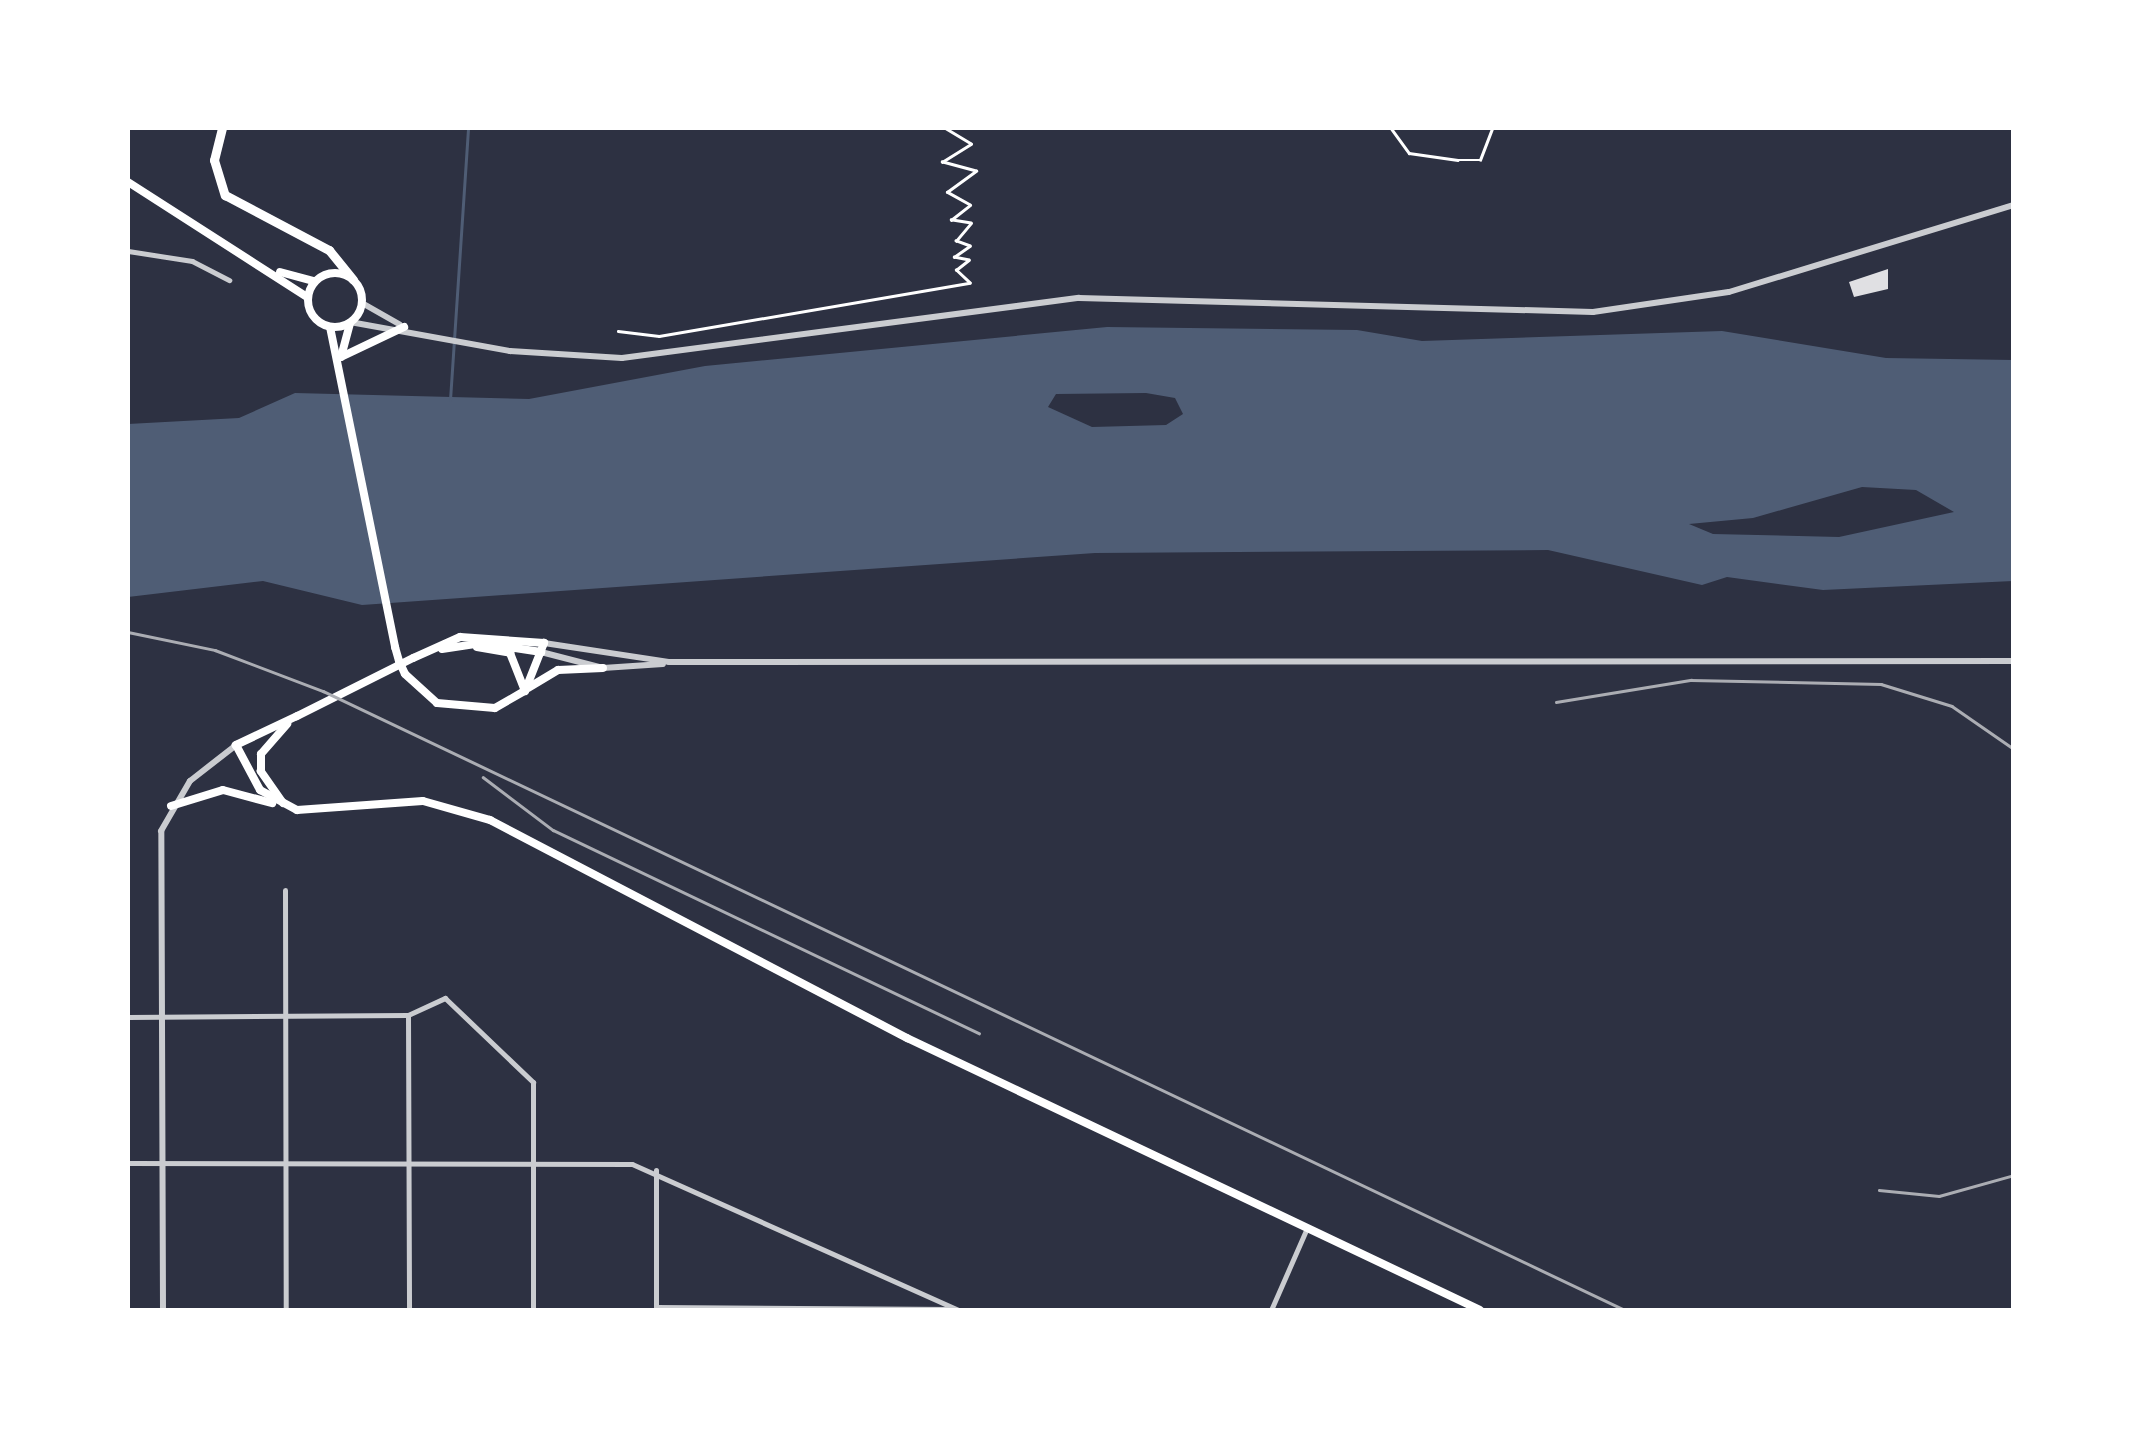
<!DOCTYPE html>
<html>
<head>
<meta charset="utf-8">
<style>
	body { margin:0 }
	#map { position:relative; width:2141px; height:1438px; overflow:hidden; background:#2d3142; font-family:"Roboto Serif",serif }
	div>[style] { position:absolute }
	.water>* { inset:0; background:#4f5d75 }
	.stream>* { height:2.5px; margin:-1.25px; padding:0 1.25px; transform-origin:1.25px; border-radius:1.25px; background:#4f5d75 }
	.building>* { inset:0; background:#e0e0e3 }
	.path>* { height:2.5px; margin:-1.25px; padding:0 1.25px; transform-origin:1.25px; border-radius:1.25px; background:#fff }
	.minor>* { height:5px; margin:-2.5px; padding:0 2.5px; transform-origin:2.5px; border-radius:2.5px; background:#caccd0 }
	.tertiary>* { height:6px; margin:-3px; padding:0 3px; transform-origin:3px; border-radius:3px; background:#caccd0 }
	.secondary>* { height:8px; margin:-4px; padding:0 4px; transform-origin:4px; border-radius:4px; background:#fff }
	.secondary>.ring { margin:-4px; padding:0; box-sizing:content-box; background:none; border:8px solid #fff; border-radius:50% }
	.trunk>* { height:9px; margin:-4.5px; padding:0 4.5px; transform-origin:4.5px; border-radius:4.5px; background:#fff }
	.rail>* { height:2.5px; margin:-1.25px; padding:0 1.25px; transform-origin:1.25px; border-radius:1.25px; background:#abadb3 }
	span { translate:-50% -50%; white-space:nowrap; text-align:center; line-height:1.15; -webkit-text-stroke:10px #fff; paint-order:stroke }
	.frame { position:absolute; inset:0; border:130px solid #fff; pointer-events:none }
</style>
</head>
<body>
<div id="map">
	<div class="water">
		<div style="clip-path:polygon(evenodd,1107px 327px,1357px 330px,1422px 341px,1722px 331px,1886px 358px,2013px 360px,2013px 581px,1823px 590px,1727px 577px,1702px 585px,1548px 550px,1095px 553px,362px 605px,263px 581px,128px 597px,128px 424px,239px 418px,295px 393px,529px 399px,705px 366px,1107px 327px,1146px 393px,1175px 398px,1183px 414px,1166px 425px,1092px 427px,1048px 407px,1056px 394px,1146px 393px,1107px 327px,1862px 487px,1916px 490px,1954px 512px,1839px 537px,1713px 534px,1689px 524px,1753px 518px,1862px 487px)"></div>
	</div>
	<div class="stream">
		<div style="left:450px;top:400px;width:273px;rotate:-86.2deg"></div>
	</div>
	<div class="building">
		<div style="clip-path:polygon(1888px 269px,1888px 289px,1854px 297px,1849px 282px)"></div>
	</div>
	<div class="path">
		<div style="left:1391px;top:128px;width:31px;rotate:54deg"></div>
		<div style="left:1409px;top:153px;width:49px;rotate:8.1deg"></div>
		<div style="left:1458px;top:160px;width:22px"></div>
		<div style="left:1480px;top:160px;width:34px;rotate:-69deg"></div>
		<div style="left:618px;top:331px;width:41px;rotate:7deg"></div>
		<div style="left:659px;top:336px;width:315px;rotate:-9.7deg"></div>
		<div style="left:970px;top:283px;width:19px;rotate:-137deg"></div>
		<div style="left:956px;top:270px;width:16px;rotate:-38deg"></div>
		<div style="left:969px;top:260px;width:15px;rotate:-169deg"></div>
		<div style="left:954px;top:257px;width:19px;rotate:-35deg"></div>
		<div style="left:970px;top:246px;width:15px;rotate:-160deg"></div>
		<div style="left:956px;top:241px;width:23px;rotate:-50deg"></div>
		<div style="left:971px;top:223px;width:20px;rotate:-171deg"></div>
		<div style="left:951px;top:220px;width:24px;rotate:-38deg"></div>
		<div style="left:970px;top:205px;width:26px;rotate:-151deg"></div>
		<div style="left:947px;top:192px;width:36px;rotate:-36deg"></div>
		<div style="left:976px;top:171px;width:35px;rotate:-165deg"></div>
		<div style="left:942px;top:162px;width:34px;rotate:-32deg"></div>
		<div style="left:971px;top:144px;width:31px;rotate:-149deg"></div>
	</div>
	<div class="minor">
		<div style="left:128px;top:251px;width:65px;rotate:8.9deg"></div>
		<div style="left:192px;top:261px;width:42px;rotate:27.2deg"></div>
		<div style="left:285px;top:890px;width:420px;rotate:89.9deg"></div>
		<div style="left:408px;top:1015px;width:41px;rotate:-24.7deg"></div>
		<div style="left:445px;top:998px;width:122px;rotate:43.7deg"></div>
		<div style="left:533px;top:1082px;width:228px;rotate:90deg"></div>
		<div style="left:408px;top:1015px;width:295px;rotate:89.8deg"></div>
		<div style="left:128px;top:1017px;width:280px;rotate:-0.4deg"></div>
		<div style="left:128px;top:1163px;width:504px;rotate:0.11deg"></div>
		<div style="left:632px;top:1164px;width:357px;rotate:24.1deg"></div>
		<div style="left:656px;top:1170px;width:137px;rotate:90deg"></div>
		<div style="left:656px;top:1307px;width:297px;rotate:0.4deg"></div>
		<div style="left:1271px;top:1310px;width:90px;rotate:-66.3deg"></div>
	</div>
	<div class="tertiary">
		<div style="left:362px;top:303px;width:43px;rotate:29.6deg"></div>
		<div style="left:350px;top:322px;width:163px;rotate:10.3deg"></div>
		<div style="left:510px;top:351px;width:112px;rotate:3.6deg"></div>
		<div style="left:622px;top:358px;width:461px;rotate:-7.5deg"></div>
		<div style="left:1079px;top:298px;width:514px;rotate:1.56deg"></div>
		<div style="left:1593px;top:312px;width:137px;rotate:-8.4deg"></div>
		<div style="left:1729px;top:292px;width:298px;rotate:-17deg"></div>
		<div style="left:544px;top:643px;width:126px;rotate:8.6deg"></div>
		<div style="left:669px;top:662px;width:1345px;rotate:-0.04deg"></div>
		<div style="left:541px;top:652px;width:64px;rotate:14.5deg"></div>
		<div style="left:603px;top:668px;width:60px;rotate:-3.8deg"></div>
		<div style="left:163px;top:1310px;width:479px;rotate:-90.2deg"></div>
		<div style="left:161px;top:831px;width:58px;rotate:-59.9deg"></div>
		<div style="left:190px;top:781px;width:58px;rotate:-38deg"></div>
	</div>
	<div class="secondary">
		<div style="left:128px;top:182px;width:213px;rotate:32.7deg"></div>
		<div style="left:280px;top:272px;width:35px;rotate:15deg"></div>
		<div class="ring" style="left:308px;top:273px;width:46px;height:46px"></div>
		<div style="left:330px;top:327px;width:327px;rotate:78.5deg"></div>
		<div style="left:395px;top:647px;width:15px;rotate:74deg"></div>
		<div style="left:399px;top:661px;width:14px;rotate:65deg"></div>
		<div style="left:405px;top:674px;width:43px;rotate:42.2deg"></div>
		<div style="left:437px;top:703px;width:58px;rotate:4.9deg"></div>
		<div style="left:495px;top:708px;width:34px;rotate:-30deg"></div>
		<div style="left:525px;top:691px;width:52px;rotate:-68.4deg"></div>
		<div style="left:544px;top:643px;width:84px;rotate:-175.9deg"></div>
		<div style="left:460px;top:637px;width:51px;rotate:155.9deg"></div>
		<div style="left:413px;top:658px;width:130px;rotate:153.4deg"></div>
		<div style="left:297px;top:716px;width:68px;rotate:154.6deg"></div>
		<div style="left:236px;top:745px;width:51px;rotate:61.9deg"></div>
		<div style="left:260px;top:790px;width:42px;rotate:28.4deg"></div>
		<div style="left:297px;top:810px;width:126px;rotate:-4.1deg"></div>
		<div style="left:423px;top:801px;width:70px;rotate:15.8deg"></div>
		<div style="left:490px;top:820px;width:471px;rotate:27.6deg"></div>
		<div style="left:907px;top:1038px;width:634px;rotate:25.39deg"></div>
		<div style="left:341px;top:357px;width:70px;rotate:-25.5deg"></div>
		<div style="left:341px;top:357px;width:35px;rotate:-75deg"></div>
		<div style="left:477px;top:647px;width:34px;rotate:10deg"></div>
		<div style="left:510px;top:653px;width:41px;rotate:68.5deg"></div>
		<div style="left:442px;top:649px;width:40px;rotate:-8.5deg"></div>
		<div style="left:482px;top:643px;width:60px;rotate:8.7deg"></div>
		<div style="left:528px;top:688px;width:35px;rotate:-31deg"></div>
		<div style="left:558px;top:670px;width:45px;rotate:-2.5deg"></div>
		<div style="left:283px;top:803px;width:39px;rotate:-125deg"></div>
		<div style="left:261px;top:771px;width:17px;rotate:-90deg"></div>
		<div style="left:261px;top:754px;width:40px;rotate:-49deg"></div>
		<div style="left:171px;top:806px;width:54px;rotate:-17.1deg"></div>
		<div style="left:223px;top:790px;width:51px;rotate:14.9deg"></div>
	</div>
	<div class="trunk">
		<div style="left:222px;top:128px;width:33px;rotate:104deg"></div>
		<div style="left:214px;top:160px;width:37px;rotate:73deg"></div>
		<div style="left:225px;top:195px;width:118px;rotate:27.9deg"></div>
		<div style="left:329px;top:250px;width:38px;rotate:51deg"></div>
	</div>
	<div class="rail">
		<div style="left:128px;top:632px;width:89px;rotate:11.7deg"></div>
		<div style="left:215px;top:650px;width:116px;rotate:20.8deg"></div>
		<div style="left:323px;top:691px;width:1442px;rotate:25.43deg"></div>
		<div style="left:1556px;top:702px;width:137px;rotate:-9.3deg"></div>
		<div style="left:1691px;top:680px;width:190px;rotate:1.2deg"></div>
		<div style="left:1881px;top:684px;width:74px;rotate:17.2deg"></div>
		<div style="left:1952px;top:706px;width:75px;rotate:34.7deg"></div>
		<div style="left:483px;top:777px;width:88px;rotate:37.1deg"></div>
		<div style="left:553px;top:830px;width:472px;rotate:25.5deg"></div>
		<div style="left:1879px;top:1190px;width:60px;rotate:5.7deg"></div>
		<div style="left:1939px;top:1196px;width:78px;rotate:-15.6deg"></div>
	</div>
	<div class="frame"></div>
</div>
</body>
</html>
